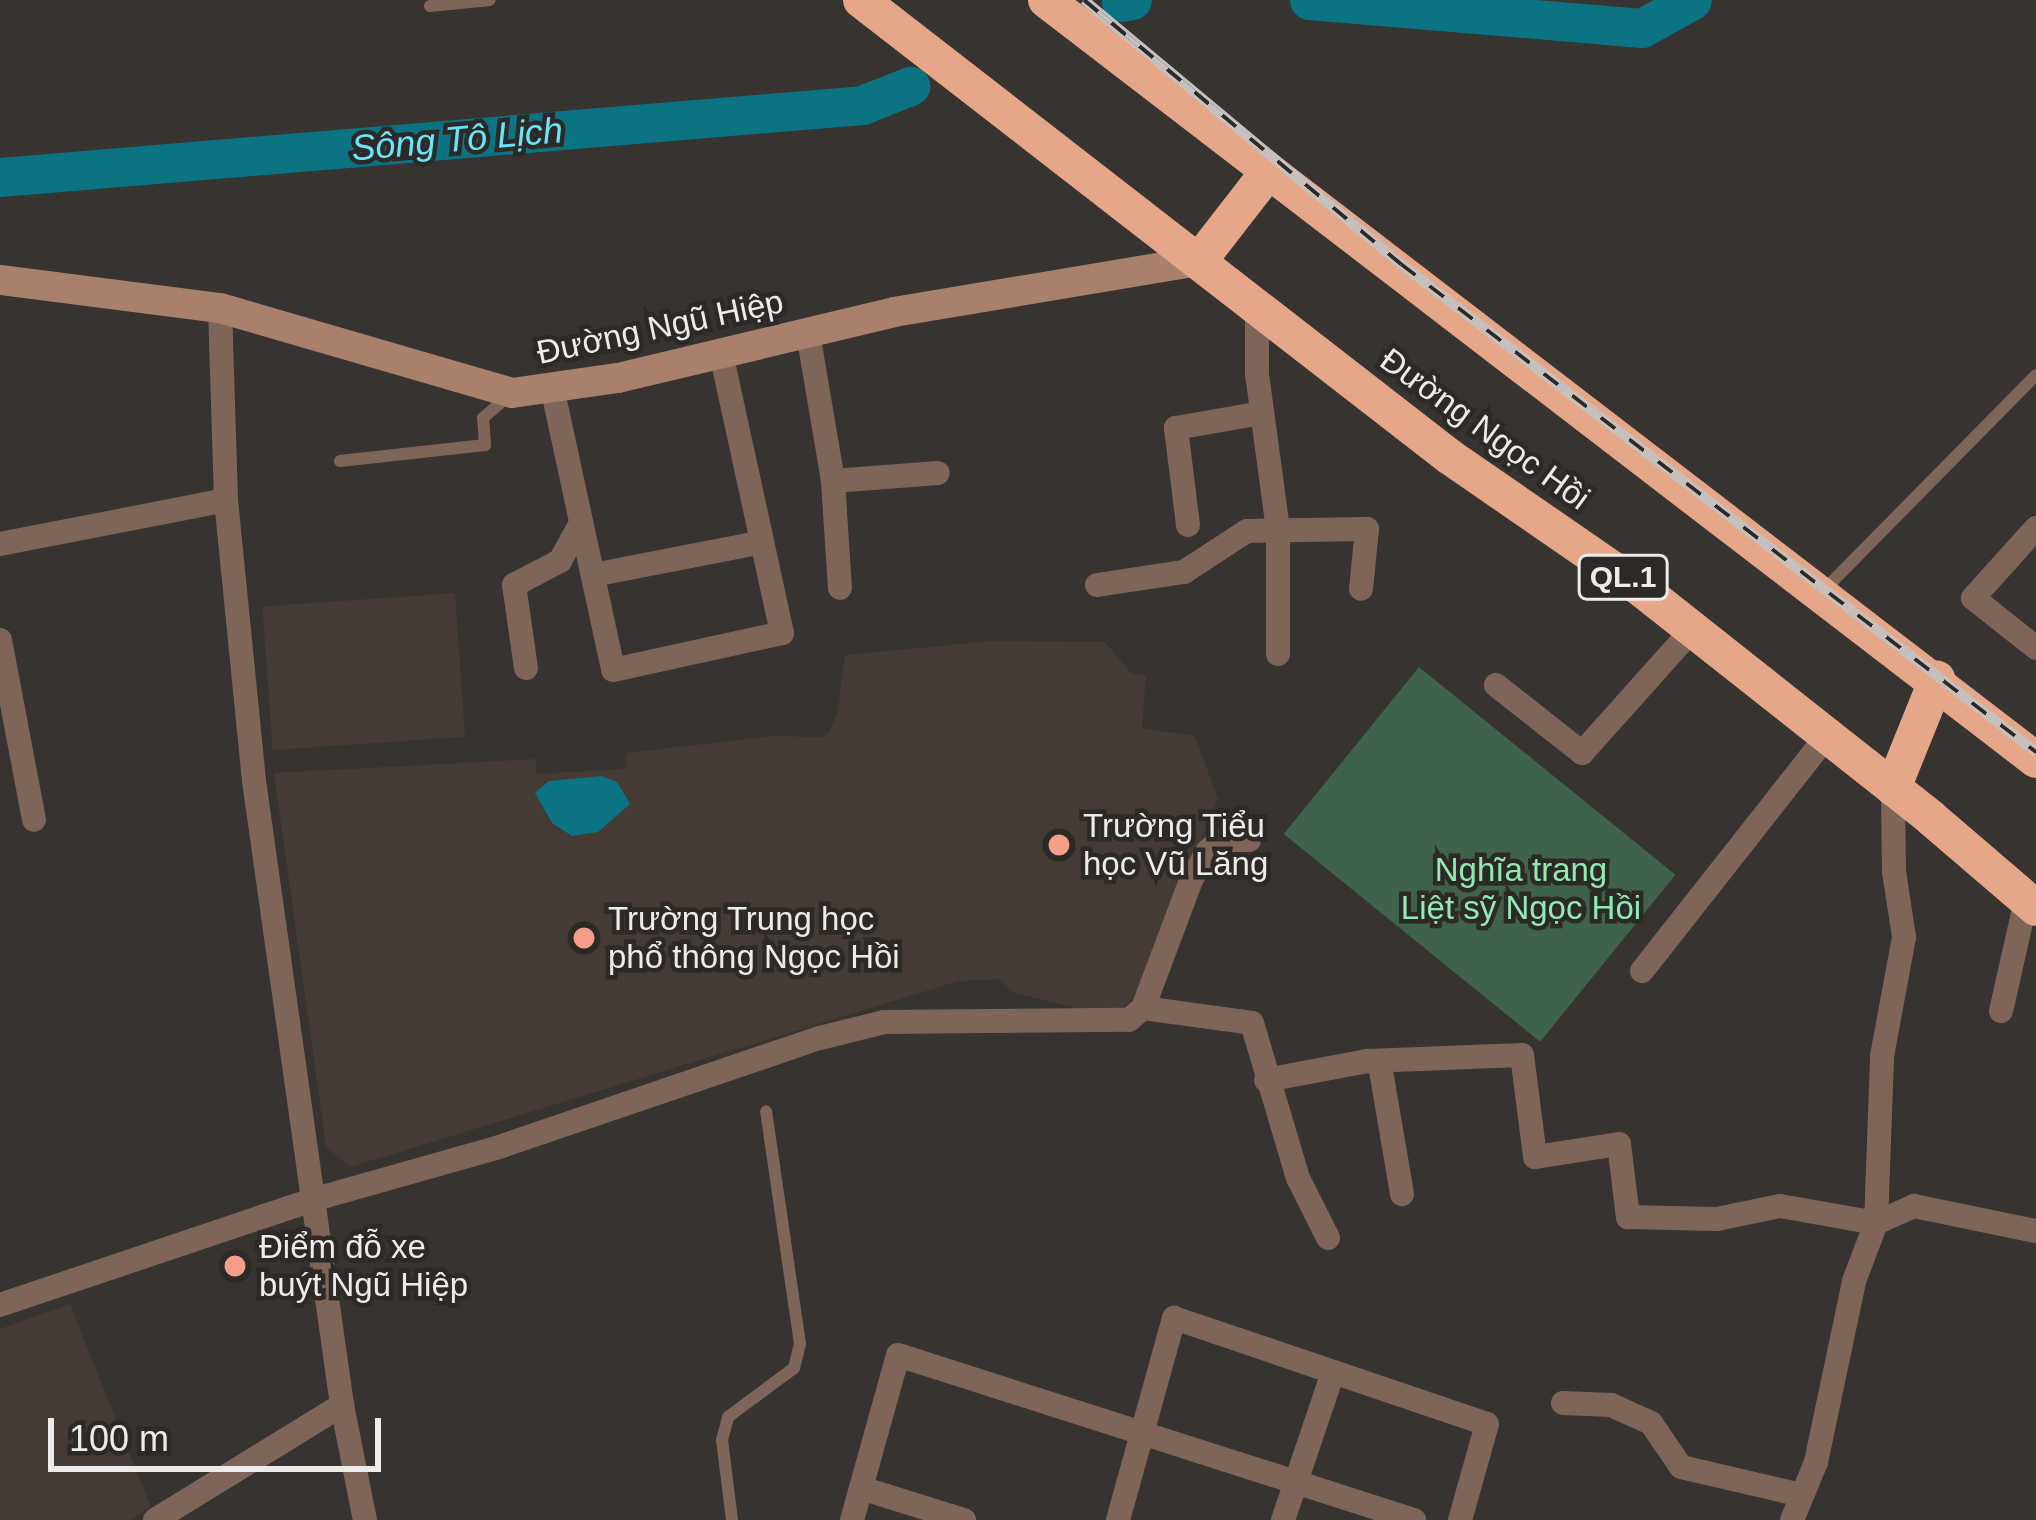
<!DOCTYPE html>
<html>
<head>
<meta charset="utf-8">
<style>
	body { margin:0 }
	#map { position:relative; width:2036px; height:1520px; overflow:hidden; background:#363331; font-family:Arial,sans-serif }
	div>[style] { position:absolute }
	.built>* { inset:0; background:#443b37; transform-origin:0 0 }
	.green>* { inset:0; background:#3e624c; transform-origin:0 0 }
	.water>* { inset:0; background:#0c7382 }
	.river>* { height:39px; margin:-19.5px; padding:0 19.5px; transform-origin:19.5px; border-radius:19.5px; background:#0c7382 }
	.lane>* { height:12px; margin:-6px; padding:0 6px; transform-origin:6px; border-radius:6px; background:#7f6558 }
	.street>* { height:24px; margin:-12px; padding:0 12px; transform-origin:12px; border-radius:12px; background:#7f6558 }
	.secondary>* { height:30px; margin:-15px; padding:0 15px; transform-origin:15px; border-radius:15px; background:#a9806c }
	.highway>* { height:36px; margin:-18px; padding:0 18px; transform-origin:18px; border-radius:18px; background:#e6a788 }
	.rail>* { height:10px; margin-top:-5px; transform-origin:0; background:repeating-linear-gradient(90deg,#2c2927 0 18px,#c4c1c0 0 36px); box-sizing:border-box; border-block:3px solid #c4c1c0 }
	.dots>* { width:33px; height:33px; translate:-50% -50%; box-sizing:border-box; border:6px solid #2c2927; border-radius:50% }
	span { translate:-50% -50%; white-space:nowrap; text-align:center; line-height:1.15; -webkit-text-stroke:9px #2c2927; paint-order:stroke }
	.shield-label span { padding:3px 9px; background:#2c2927; border:3px solid; border-radius:9px; -webkit-text-stroke-width:0 }
	.shield-label { font-size:30px; color:#eeeceb; font-weight:700 }
	.street-label { font-size:33px; color:#eeeceb }
	.poi-label { font-size:33px; color:#eeeceb }
	.left { translate:0 -50%; text-align:left }
	.park-label { font-size:33px; color:#8feab4 }
	.water-label { font-size:36px; color:#66e6fc; font-style:italic }
	.scale { position:absolute; left:48px; top:1418px; width:333px; height:54px; box-sizing:border-box; border:6px solid #eeeceb; border-top:0; padding-left:15px; font-size:36px; line-height:42px; white-space:nowrap; color:#eeeceb; -webkit-text-stroke:9px #2c2927; paint-order:stroke }
</style>
</head>
<body>
<div id="map">
	<div class="built">
		<div style="left:455px;top:593px;width:144px;height:193px;rotate:86deg"></div>
		<div style="clip-path:polygon(992px 641px,1105px 642px,1131px 673px,1146px 676px,1142px 728px,1195px 736px,1218px 799px,1134px 998px,1111px 1016px,1014px 993px,999px 979px,959px 981px,350px 1167px,326px 1146px,274px 773px,535px 759px,537px 774px,626px 769px,627px 753px,773px 736px,822px 737px,830px 732px,838px 709px,845px 655px)"></div>
		<div style="clip-path:polygon(70px 1304px,151px 1507px,130px 1520px,0 1520px,0 1329px)"></div>
	</div>
	<div class="green">
		<div style="left:1419px;top:667px;width:330px;height:215px;rotate:39deg"></div>
	</div>
	<div class="water">
		<div style="clip-path:polygon(602px 776px,617px 782px,630px 804px,598px 832px,572px 836px,552px 823px,535px 793px,549px 781px)"></div>
	</div>
	<div class="river">
		<div style="left:1309px;top:0;width:334px;rotate:4.8deg"></div>
		<div style="left:1642px;top:28px;width:57px;rotate:-29.2deg"></div>
		<div style="left:1121px;top:2px;width:11px;rotate:-10deg"></div>
		<div style="left:0;top:177px;width:865px;rotate:-4.77deg"></div>
		<div style="left:862px;top:105px;width:52px;rotate:-21.6deg"></div>
	</div>
	<div class="lane">
		<div style="left:430px;top:6px;width:60px;rotate:-5.7deg"></div>
		<div style="left:340px;top:461px;width:146px;rotate:-6.3deg"></div>
		<div style="left:485px;top:445px;width:27px;rotate:-94deg"></div>
		<div style="left:483px;top:418px;width:37px;rotate:-41deg"></div>
		<div style="left:1823px;top:591px;width:303px;rotate:-45.4deg"></div>
		<div style="left:732px;top:1520px;width:81px;rotate:-97.1deg"></div>
		<div style="left:722px;top:1440px;width:24px;rotate:-75deg"></div>
		<div style="left:728px;top:1417px;width:82px;rotate:-36.6deg"></div>
		<div style="left:794px;top:1368px;width:25px;rotate:-76deg"></div>
		<div style="left:800px;top:1344px;width:235px;rotate:-98.3deg"></div>
	</div>
	<div class="street">
		<div style="left:1257px;top:306px;width:68px;rotate:90deg"></div>
		<div style="left:1257px;top:374px;width:157px;rotate:82.3deg"></div>
		<div style="left:1278px;top:530px;width:124px;rotate:90deg"></div>
		<div style="left:220px;top:308px;width:192px;rotate:88.2deg"></div>
		<div style="left:226px;top:500px;width:282px;rotate:84.3deg"></div>
		<div style="left:254px;top:781px;width:630px;rotate:81.97deg"></div>
		<div style="left:342px;top:1405px;width:117px;rotate:78.7deg"></div>
		<div style="left:808px;top:333px;width:150px;rotate:80.4deg"></div>
		<div style="left:833px;top:481px;width:105px;rotate:-4.4deg"></div>
		<div style="left:552px;top:387px;width:289px;rotate:77.8deg"></div>
		<div style="left:613px;top:670px;width:173px;rotate:-12.3deg"></div>
		<div style="left:782px;top:633px;width:286px;rotate:-102.3deg"></div>
		<div style="left:833px;top:481px;width:107px;rotate:86.3deg"></div>
		<div style="left:1188px;top:525px;width:98px;rotate:-97.1deg"></div>
		<div style="left:1176px;top:428px;width:87px;rotate:-9.9deg"></div>
		<div style="left:2036px;top:528px;width:94px;rotate:132deg"></div>
		<div style="left:1973px;top:598px;width:80px;rotate:38.4deg"></div>
		<div style="left:0;top:544px;width:230px;rotate:-11deg"></div>
		<div style="left:593px;top:575px;width:172px;rotate:-11deg"></div>
		<div style="left:1097px;top:585px;width:88px;rotate:-8.5deg"></div>
		<div style="left:1184px;top:572px;width:75px;rotate:-33.1deg"></div>
		<div style="left:1247px;top:531px;width:120px;rotate:-1deg"></div>
		<div style="left:1367px;top:529px;width:60px;rotate:95.7deg"></div>
		<div style="left:0;top:640px;width:183px;rotate:79.3deg"></div>
		<div style="left:526px;top:668px;width:84px;rotate:-98.2deg"></div>
		<div style="left:514px;top:585px;width:52px;rotate:-27.6deg"></div>
		<div style="left:560px;top:561px;width:43px;rotate:-61.1deg"></div>
		<div style="left:1496px;top:685px;width:110px;rotate:38.3deg"></div>
		<div style="left:1582px;top:753px;width:165px;rotate:-48.2deg"></div>
		<div style="left:1642px;top:971px;width:299px;rotate:-51.8deg"></div>
		<div style="left:1143px;top:1008px;width:110px;rotate:7.8deg"></div>
		<div style="left:1252px;top:1023px;width:162px;rotate:73.5deg"></div>
		<div style="left:1298px;top:1178px;width:67px;rotate:63.4deg"></div>
		<div style="left:2001px;top:1011px;width:114px;rotate:-77.3deg"></div>
		<div style="left:1380px;top:1065px;width:131px;rotate:80.3deg"></div>
		<div style="left:1266px;top:1080px;width:104px;rotate:-10.6deg"></div>
		<div style="left:1368px;top:1061px;width:154px;rotate:-2.2deg"></div>
		<div style="left:1522px;top:1055px;width:103px;rotate:82.7deg"></div>
		<div style="left:1535px;top:1157px;width:85px;rotate:-8.8deg"></div>
		<div style="left:1619px;top:1144px;width:74px;rotate:83deg"></div>
		<div style="left:1628px;top:1217px;width:89px;rotate:1.3deg"></div>
		<div style="left:1717px;top:1219px;width:64px;rotate:-11.7deg"></div>
		<div style="left:1780px;top:1206px;width:97px;rotate:10deg"></div>
		<div style="left:1876px;top:1223px;width:42px;rotate:-24.1deg"></div>
		<div style="left:1914px;top:1206px;width:125px;rotate:11.6deg"></div>
		<div style="left:0;top:1305px;width:329px;rotate:-18.6deg"></div>
		<div style="left:312px;top:1200px;width:194px;rotate:-15.8deg"></div>
		<div style="left:499px;top:1147px;width:339px;rotate:-18.8deg"></div>
		<div style="left:820px;top:1038px;width:66px;rotate:-14deg"></div>
		<div style="left:884px;top:1022px;width:245px;rotate:-0.5deg"></div>
		<div style="left:1129px;top:1020px;width:18px;rotate:-41deg"></div>
		<div style="left:1143px;top:1008px;width:137px;rotate:-69.4deg"></div>
		<div style="left:1191px;top:880px;width:34px;rotate:-60deg"></div>
		<div style="left:1208px;top:851px;width:16px;rotate:-43deg"></div>
		<div style="left:1220px;top:840px;width:29px"></div>
		<div style="left:1563px;top:1403px;width:48px;rotate:2.4deg"></div>
		<div style="left:1611px;top:1405px;width:44px;rotate:24.2deg"></div>
		<div style="left:1651px;top:1423px;width:53px;rotate:55.7deg"></div>
		<div style="left:1681px;top:1467px;width:123px;rotate:13.1deg"></div>
		<div style="left:861px;top:1488px;width:108px;rotate:17.3deg"></div>
		<div style="left:155px;top:1520px;width:220px;rotate:-31.6deg"></div>
		<div style="left:852px;top:1520px;width:171px;rotate:-74.4deg"></div>
		<div style="left:898px;top:1355px;width:542px;rotate:17.73deg"></div>
		<div style="left:1118px;top:1520px;width:210px;rotate:-74.5deg"></div>
		<div style="left:1174px;top:1318px;width:330px;rotate:18.7deg"></div>
		<div style="left:1487px;top:1424px;width:100px;rotate:105.7deg"></div>
		<div style="left:1283px;top:1520px;width:156px;rotate:-71.3deg"></div>
		<div style="left:1792px;top:1520px;width:63px;rotate:-67.5deg"></div>
		<div style="left:1816px;top:1462px;width:185px;rotate:-78.1deg"></div>
		<div style="left:1854px;top:1281px;width:62px;rotate:-69.2deg"></div>
		<div style="left:1876px;top:1223px;width:167px;rotate:-87.9deg"></div>
		<div style="left:1882px;top:1056px;width:121px;rotate:-79.5deg"></div>
		<div style="left:1904px;top:937px;width:66px;rotate:-98.7deg"></div>
		<div style="left:1894px;top:872px;width:84px;rotate:-90.7deg"></div>
	</div>
	<div class="secondary">
		<div style="left:0;top:280px;width:222px;rotate:7.3deg"></div>
		<div style="left:220px;top:308px;width:304px;rotate:16.2deg"></div>
		<div style="left:512px;top:393px;width:107px;rotate:-8.1deg"></div>
		<div style="left:618px;top:378px;width:284px;rotate:-13.4deg"></div>
		<div style="left:894px;top:312px;width:309px;rotate:-9.5deg"></div>
	</div>
	<div class="highway">
		<div style="left:861px;top:0;width:745px;rotate:37.81deg"></div>
		<div style="left:1450px;top:457px;width:236px;rotate:34.6deg"></div>
		<div style="left:1644px;top:591px;width:366px;rotate:38.3deg"></div>
		<div style="left:1931px;top:818px;width:138px;rotate:40.6deg"></div>
		<div style="left:1046px;top:0;width:1248px;rotate:37.51deg"></div>
		<div style="left:1199px;top:261px;width:113px;rotate:-52.2deg"></div>
		<div style="left:1893px;top:788px;width:118px;rotate:-68deg"></div>
	</div>
	<div class="rail">
		<div style="left:1084px;top:0;width:413px;rotate:39.8deg"></div>
		<div style="left:1401px;top:264px;width:801px;rotate:37.54deg"></div>
	</div>
	<div class="dots">
		<div style="left:1059px;top:845px;background:#f49e88"></div>
		<div style="left:584px;top:938px;background:#f49e88"></div>
		<div style="left:235px;top:1266px;background:#f49e88"></div>
	</div>
	<div class="shield-label">
		<span style="left:1623px;top:577px">QL.1</span>
	</div>
	<div class="street-label">
		<span style="left:660px;top:327px;rotate:-12deg">Đường Ngũ Hiệp</span>
		<span style="left:1485px;top:429px;rotate:36deg">Đường Ngọc Hồi</span>
	</div>
	<div class="poi-label">
		<span class="left" style="left:1083px;top:845px">Trường Tiểu<br>học Vũ Lăng</span>
		<span class="left" style="left:608px;top:938px">Trường Trung học<br>phổ thông Ngọc Hồi</span>
		<span class="left" style="left:259px;top:1266px">Điểm đỗ xe<br>buýt Ngũ Hiệp</span>
	</div>
	<div class="park-label">
		<span style="left:1521px;top:889px">Nghĩa trang<br>Liệt sỹ Ngọc Hồi</span>
	</div>
	<div class="water-label">
		<span style="left:457px;top:139px;rotate:-5deg">Sông Tô Lịch</span>
	</div>
	<div class="scale">100 m</div>
</div>
</body>
</html>
